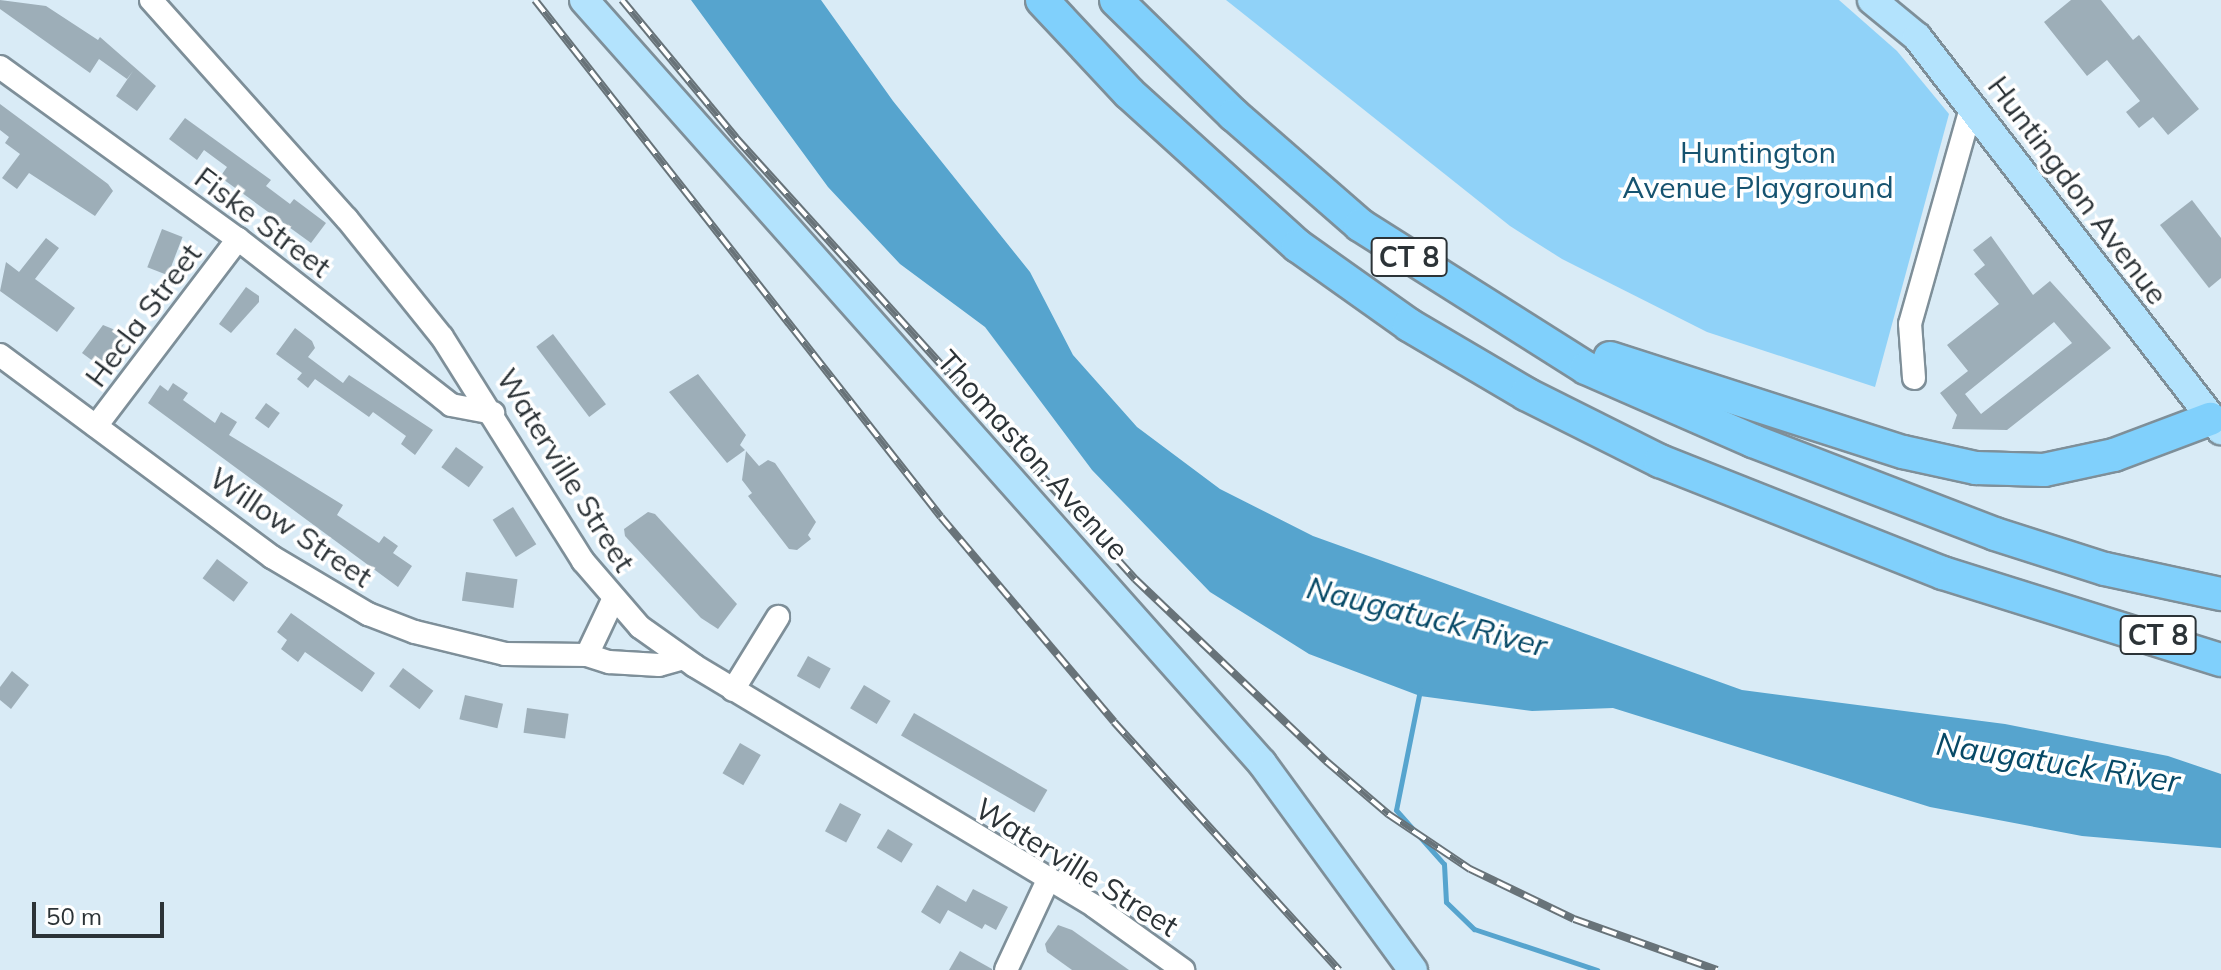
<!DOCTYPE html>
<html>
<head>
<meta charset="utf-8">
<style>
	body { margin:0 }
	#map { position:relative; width:2221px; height:970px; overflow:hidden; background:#d9ebf6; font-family:Mulish,sans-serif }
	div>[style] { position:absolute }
	.green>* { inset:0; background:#90d2f8 }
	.water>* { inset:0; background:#56a4ce }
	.stream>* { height:5px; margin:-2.5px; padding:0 2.5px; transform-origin:2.5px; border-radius:2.5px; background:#56a4ce }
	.building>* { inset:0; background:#9daeb8; transform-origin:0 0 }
	.roads { filter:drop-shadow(2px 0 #7e8f99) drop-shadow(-2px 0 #7e8f99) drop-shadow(0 2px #7e8f99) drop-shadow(0 -2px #7e8f99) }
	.minor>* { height:22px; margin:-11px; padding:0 11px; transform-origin:11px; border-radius:11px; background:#fff }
	.major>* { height:28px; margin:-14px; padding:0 14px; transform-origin:14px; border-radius:14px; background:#b3e3fd }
	.highway>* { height:32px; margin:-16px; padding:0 16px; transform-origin:16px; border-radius:16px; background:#80d0fc }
	.rail>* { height:8px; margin-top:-4px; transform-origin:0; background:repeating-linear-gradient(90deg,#fff 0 15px,#687379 0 30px); box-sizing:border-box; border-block:2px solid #687379 }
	span { translate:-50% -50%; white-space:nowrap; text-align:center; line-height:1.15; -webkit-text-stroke:7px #fff; paint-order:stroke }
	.shield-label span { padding:2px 6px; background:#fff; border:2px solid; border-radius:6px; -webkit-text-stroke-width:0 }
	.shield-label { font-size:28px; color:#2c3337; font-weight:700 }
	.park-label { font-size:30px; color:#165370 }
	.street-label { font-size:30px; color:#2c3337 }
	.water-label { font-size:32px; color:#074966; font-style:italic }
	.scale { position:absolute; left:32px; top:902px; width:132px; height:36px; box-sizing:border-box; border:4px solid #2c3337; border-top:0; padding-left:10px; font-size:24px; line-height:28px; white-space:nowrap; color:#2c3337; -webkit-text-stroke:6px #fff; paint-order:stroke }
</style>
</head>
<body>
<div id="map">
	<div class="green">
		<div style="clip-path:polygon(1226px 0,1839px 0,1897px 51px,1949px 114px,1875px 387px,1707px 332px,1562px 259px,1510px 226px)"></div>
	</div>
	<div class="water">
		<div style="clip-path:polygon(691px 0,821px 0,893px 101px,1030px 272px,1073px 355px,1137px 427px,1220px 489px,1313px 536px,1742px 690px,2005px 724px,2168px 756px,2221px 774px,2221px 848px,2082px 836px,1930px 807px,1613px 708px,1532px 711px,1420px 696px,1309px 654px,1210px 592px,1092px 470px,985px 327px,900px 264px,828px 187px)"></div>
	</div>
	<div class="stream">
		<div style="left:1420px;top:690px;width:122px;rotate:101.3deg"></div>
		<div style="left:1396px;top:810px;width:72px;rotate:48.4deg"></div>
		<div style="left:1444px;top:864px;width:38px;rotate:87deg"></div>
		<div style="left:1446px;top:902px;width:39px;rotate:44deg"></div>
		<div style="left:1474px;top:929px;width:130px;rotate:18.4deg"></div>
	</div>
	<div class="building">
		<div style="clip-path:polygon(0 0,46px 6px,98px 40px,100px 37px,156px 86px,137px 111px,116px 96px,133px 71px,127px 79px,99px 59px,90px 73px,0 9px)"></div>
		<div style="clip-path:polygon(2071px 0,2101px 0,2133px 40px,2139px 35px,2199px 109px,2168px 135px,2153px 117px,2139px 128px,2126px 112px,2140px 101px,2107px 60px,2087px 76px,2044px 22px)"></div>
		<div style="clip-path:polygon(0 104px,108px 184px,113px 191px,95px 216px,29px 173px,17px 189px,2px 178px,20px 154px,5px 143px,9px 137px,0 130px)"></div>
		<div style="clip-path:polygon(185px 118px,271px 180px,266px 186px,290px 204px,294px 199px,326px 223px,311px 243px,220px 177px,227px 167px,204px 150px,197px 160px,169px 139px)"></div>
		<div style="clip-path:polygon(2192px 200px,2221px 238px,2221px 278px,2209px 288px,2160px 225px)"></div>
		<div style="left:162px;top:229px;width:22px;height:41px;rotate:21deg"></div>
		<div style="clip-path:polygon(evenodd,1991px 236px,2033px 295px,2050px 281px,2111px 348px,2007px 430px,1952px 429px,1957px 415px,1940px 393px,1968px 371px,1947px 345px,1999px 304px,1974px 274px,1985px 265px,1973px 250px,1991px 236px,2054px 322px,2072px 343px,1981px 414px,1965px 394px,2054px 322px)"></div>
		<div style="clip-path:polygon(46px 238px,59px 248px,35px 279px,75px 308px,57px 332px,0 291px,6px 262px,19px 272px)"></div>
		<div style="clip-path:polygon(246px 287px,259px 296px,259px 302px,231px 333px,219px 324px)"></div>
		<div style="clip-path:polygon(103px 325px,130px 336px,105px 370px,82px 353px)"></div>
		<div style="clip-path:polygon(295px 328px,312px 341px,315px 348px,308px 357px,343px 383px,349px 375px,433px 430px,415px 455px,401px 444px,406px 436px,373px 412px,369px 417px,315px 379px,308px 388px,297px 379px,302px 373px,276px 354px)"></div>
		<div style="left:553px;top:334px;width:88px;height:21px;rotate:53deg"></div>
		<div style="clip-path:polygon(698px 374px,746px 435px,740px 445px,745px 450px,727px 463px,669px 392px)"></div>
		<div style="clip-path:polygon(173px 383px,188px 393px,183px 400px,215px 423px,221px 412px,237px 422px,229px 435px,343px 505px,337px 515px,379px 543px,384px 536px,398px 546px,393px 553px,412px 566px,398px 587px,148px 403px,160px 385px,168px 391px)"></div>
		<div style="left:266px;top:403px;width:17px;height:19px;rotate:36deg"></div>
		<div style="left:456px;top:447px;width:34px;height:25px;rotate:36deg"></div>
		<div style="clip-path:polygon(746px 451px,759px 466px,768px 460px,775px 463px,816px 522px,808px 535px,811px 539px,797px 550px,789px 549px,748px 496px,752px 493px,742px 480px)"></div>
		<div style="left:513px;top:507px;width:44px;height:24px;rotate:58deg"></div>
		<div style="clip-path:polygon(648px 512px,655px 514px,737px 604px,718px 629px,701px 618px,625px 536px,624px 529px)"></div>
		<div style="left:217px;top:559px;width:39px;height:24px;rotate:37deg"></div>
		<div style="left:466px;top:572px;width:52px;height:29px;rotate:8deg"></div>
		<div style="clip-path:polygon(291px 613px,375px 673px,362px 692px,305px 652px,298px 662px,281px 649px,287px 640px,277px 632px)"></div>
		<div style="left:808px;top:656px;width:26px;height:23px;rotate:29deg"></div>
		<div style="left:403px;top:668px;width:38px;height:23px;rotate:37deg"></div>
		<div style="clip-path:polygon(12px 671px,29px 685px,11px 709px,0 700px,0 687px)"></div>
		<div style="left:864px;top:685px;width:31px;height:27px;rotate:31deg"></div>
		<div style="left:465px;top:695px;width:39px;height:25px;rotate:13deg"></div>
		<div style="left:527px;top:708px;width:42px;height:25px;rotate:8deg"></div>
		<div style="left:914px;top:713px;width:154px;height:26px;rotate:30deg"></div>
		<div style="left:740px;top:743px;width:24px;height:35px;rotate:30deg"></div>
		<div style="left:840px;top:803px;width:24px;height:32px;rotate:28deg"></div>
		<div style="left:888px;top:829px;width:29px;height:22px;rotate:31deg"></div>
		<div style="clip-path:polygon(937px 885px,966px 902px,973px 889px,1008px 907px,996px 930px,985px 924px,982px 929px,948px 910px,940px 924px,921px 912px)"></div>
		<div style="clip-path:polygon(1058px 925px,1072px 930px,1129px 970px,1072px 970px,1047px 952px,1045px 944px)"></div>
		<div style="clip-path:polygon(960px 951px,992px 969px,992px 970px,949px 970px)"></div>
	</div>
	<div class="roads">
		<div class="minor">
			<div style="left:151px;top:0;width:294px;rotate:48.2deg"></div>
			<div style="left:347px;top:219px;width:151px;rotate:51.2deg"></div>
			<div style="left:442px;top:337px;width:265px;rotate:57.8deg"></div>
			<div style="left:583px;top:561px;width:87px;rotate:49.2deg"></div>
			<div style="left:640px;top:627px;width:67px;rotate:35.3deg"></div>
			<div style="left:695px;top:666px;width:466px;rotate:31deg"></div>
			<div style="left:1094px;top:906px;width:110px;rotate:35.7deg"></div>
			<div style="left:0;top:67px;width:294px;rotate:35.9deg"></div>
			<div style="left:238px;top:239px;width:270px;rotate:37.9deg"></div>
			<div style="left:451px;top:405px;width:43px;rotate:10.8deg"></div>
			<div style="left:0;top:355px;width:339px;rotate:36.6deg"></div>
			<div style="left:272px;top:557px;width:112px;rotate:30.7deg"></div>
			<div style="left:368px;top:614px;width:50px;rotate:21deg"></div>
			<div style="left:415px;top:632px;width:93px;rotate:13.7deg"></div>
			<div style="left:505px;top:654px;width:82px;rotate:0.7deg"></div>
			<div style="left:587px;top:655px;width:23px;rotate:18deg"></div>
			<div style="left:609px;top:662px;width:50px;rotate:3.4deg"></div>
			<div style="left:659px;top:665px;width:25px;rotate:-16deg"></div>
			<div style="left:1914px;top:378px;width:54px;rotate:-94.2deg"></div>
			<div style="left:1910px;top:324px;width:228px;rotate:-74.2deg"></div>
			<div style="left:96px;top:426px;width:235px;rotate:-52.8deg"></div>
			<div style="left:587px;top:655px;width:61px;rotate:-64.7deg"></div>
			<div style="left:733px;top:690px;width:86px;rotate:-58.3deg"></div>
			<div style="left:1006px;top:970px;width:99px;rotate:-65deg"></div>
		</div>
		<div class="major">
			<div style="left:584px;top:0;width:1021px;rotate:48.38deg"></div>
			<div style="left:1262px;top:763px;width:256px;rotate:53.9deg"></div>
			<div style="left:1872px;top:0;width:58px;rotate:39.4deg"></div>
			<div style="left:1917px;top:37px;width:497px;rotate:52.3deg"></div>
		</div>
		<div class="highway">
			<div style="left:1042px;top:0;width:127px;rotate:46.9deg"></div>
			<div style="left:1129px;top:93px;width:228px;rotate:42.2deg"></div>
			<div style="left:1298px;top:246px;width:136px;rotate:35.4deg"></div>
			<div style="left:1409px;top:325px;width:136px;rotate:30.5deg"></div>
			<div style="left:1526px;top:394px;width:150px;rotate:26.6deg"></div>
			<div style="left:1660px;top:461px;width:304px;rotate:21.6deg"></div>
			<div style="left:1943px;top:573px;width:291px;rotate:17.4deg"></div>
			<div style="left:1116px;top:0;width:165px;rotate:44.3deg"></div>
			<div style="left:1234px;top:115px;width:167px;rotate:41.1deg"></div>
			<div style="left:1360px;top:225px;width:267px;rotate:32.3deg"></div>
			<div style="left:1586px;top:368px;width:182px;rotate:23.6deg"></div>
			<div style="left:1753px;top:441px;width:259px;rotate:21deg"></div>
			<div style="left:1995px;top:534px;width:115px;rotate:17.7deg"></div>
			<div style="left:2105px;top:569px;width:119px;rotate:12.2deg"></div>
			<div style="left:1610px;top:358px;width:308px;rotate:17.8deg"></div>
			<div style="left:1903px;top:452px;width:75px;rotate:12.4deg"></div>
			<div style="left:1976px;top:468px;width:68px;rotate:1.7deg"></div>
			<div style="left:2044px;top:470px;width:72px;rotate:-12.1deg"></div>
			<div style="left:2114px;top:455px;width:103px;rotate:-20.6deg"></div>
		</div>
	</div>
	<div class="rail">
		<div style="left:535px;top:0;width:657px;rotate:51.86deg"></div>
		<div style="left:941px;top:517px;width:268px;rotate:49.8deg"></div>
		<div style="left:1114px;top:722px;width:335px;rotate:47.8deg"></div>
		<div style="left:622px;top:0;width:179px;rotate:50.4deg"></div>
		<div style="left:736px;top:138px;width:595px;rotate:47.86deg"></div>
		<div style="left:1135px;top:579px;width:264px;rotate:43.6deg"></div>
		<div style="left:1326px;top:761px;width:82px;rotate:40.5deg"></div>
		<div style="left:1388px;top:814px;width:99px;rotate:33.9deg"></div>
		<div style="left:1470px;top:869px;width:115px;rotate:25.7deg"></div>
		<div style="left:1574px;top:919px;width:152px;rotate:19.6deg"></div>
	</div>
	<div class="shield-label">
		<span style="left:1409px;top:257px">CT 8</span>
		<span style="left:2158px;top:635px">CT 8</span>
	</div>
	<div class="park-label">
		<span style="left:1758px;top:169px">Huntington<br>Avenue Playground</span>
	</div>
	<div class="street-label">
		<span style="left:2078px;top:190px;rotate:53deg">Huntingdon Avenue</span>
		<span style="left:263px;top:222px;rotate:37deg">Fiske Street</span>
		<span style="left:143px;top:315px;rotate:-53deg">Hecla Street</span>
		<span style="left:1033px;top:455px;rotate:48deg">Thomaston Avenue</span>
		<span style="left:566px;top:470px;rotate:58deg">Waterville Street</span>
		<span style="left:291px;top:527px;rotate:34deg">Willow Street</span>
		<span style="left:1077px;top:867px;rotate:32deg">Waterville Street</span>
	</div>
	<div class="water-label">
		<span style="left:1427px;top:616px;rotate:14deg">Naugatuck River</span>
		<span style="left:2058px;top:762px;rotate:9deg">Naugatuck River</span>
	</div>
	<div class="scale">50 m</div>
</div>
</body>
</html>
